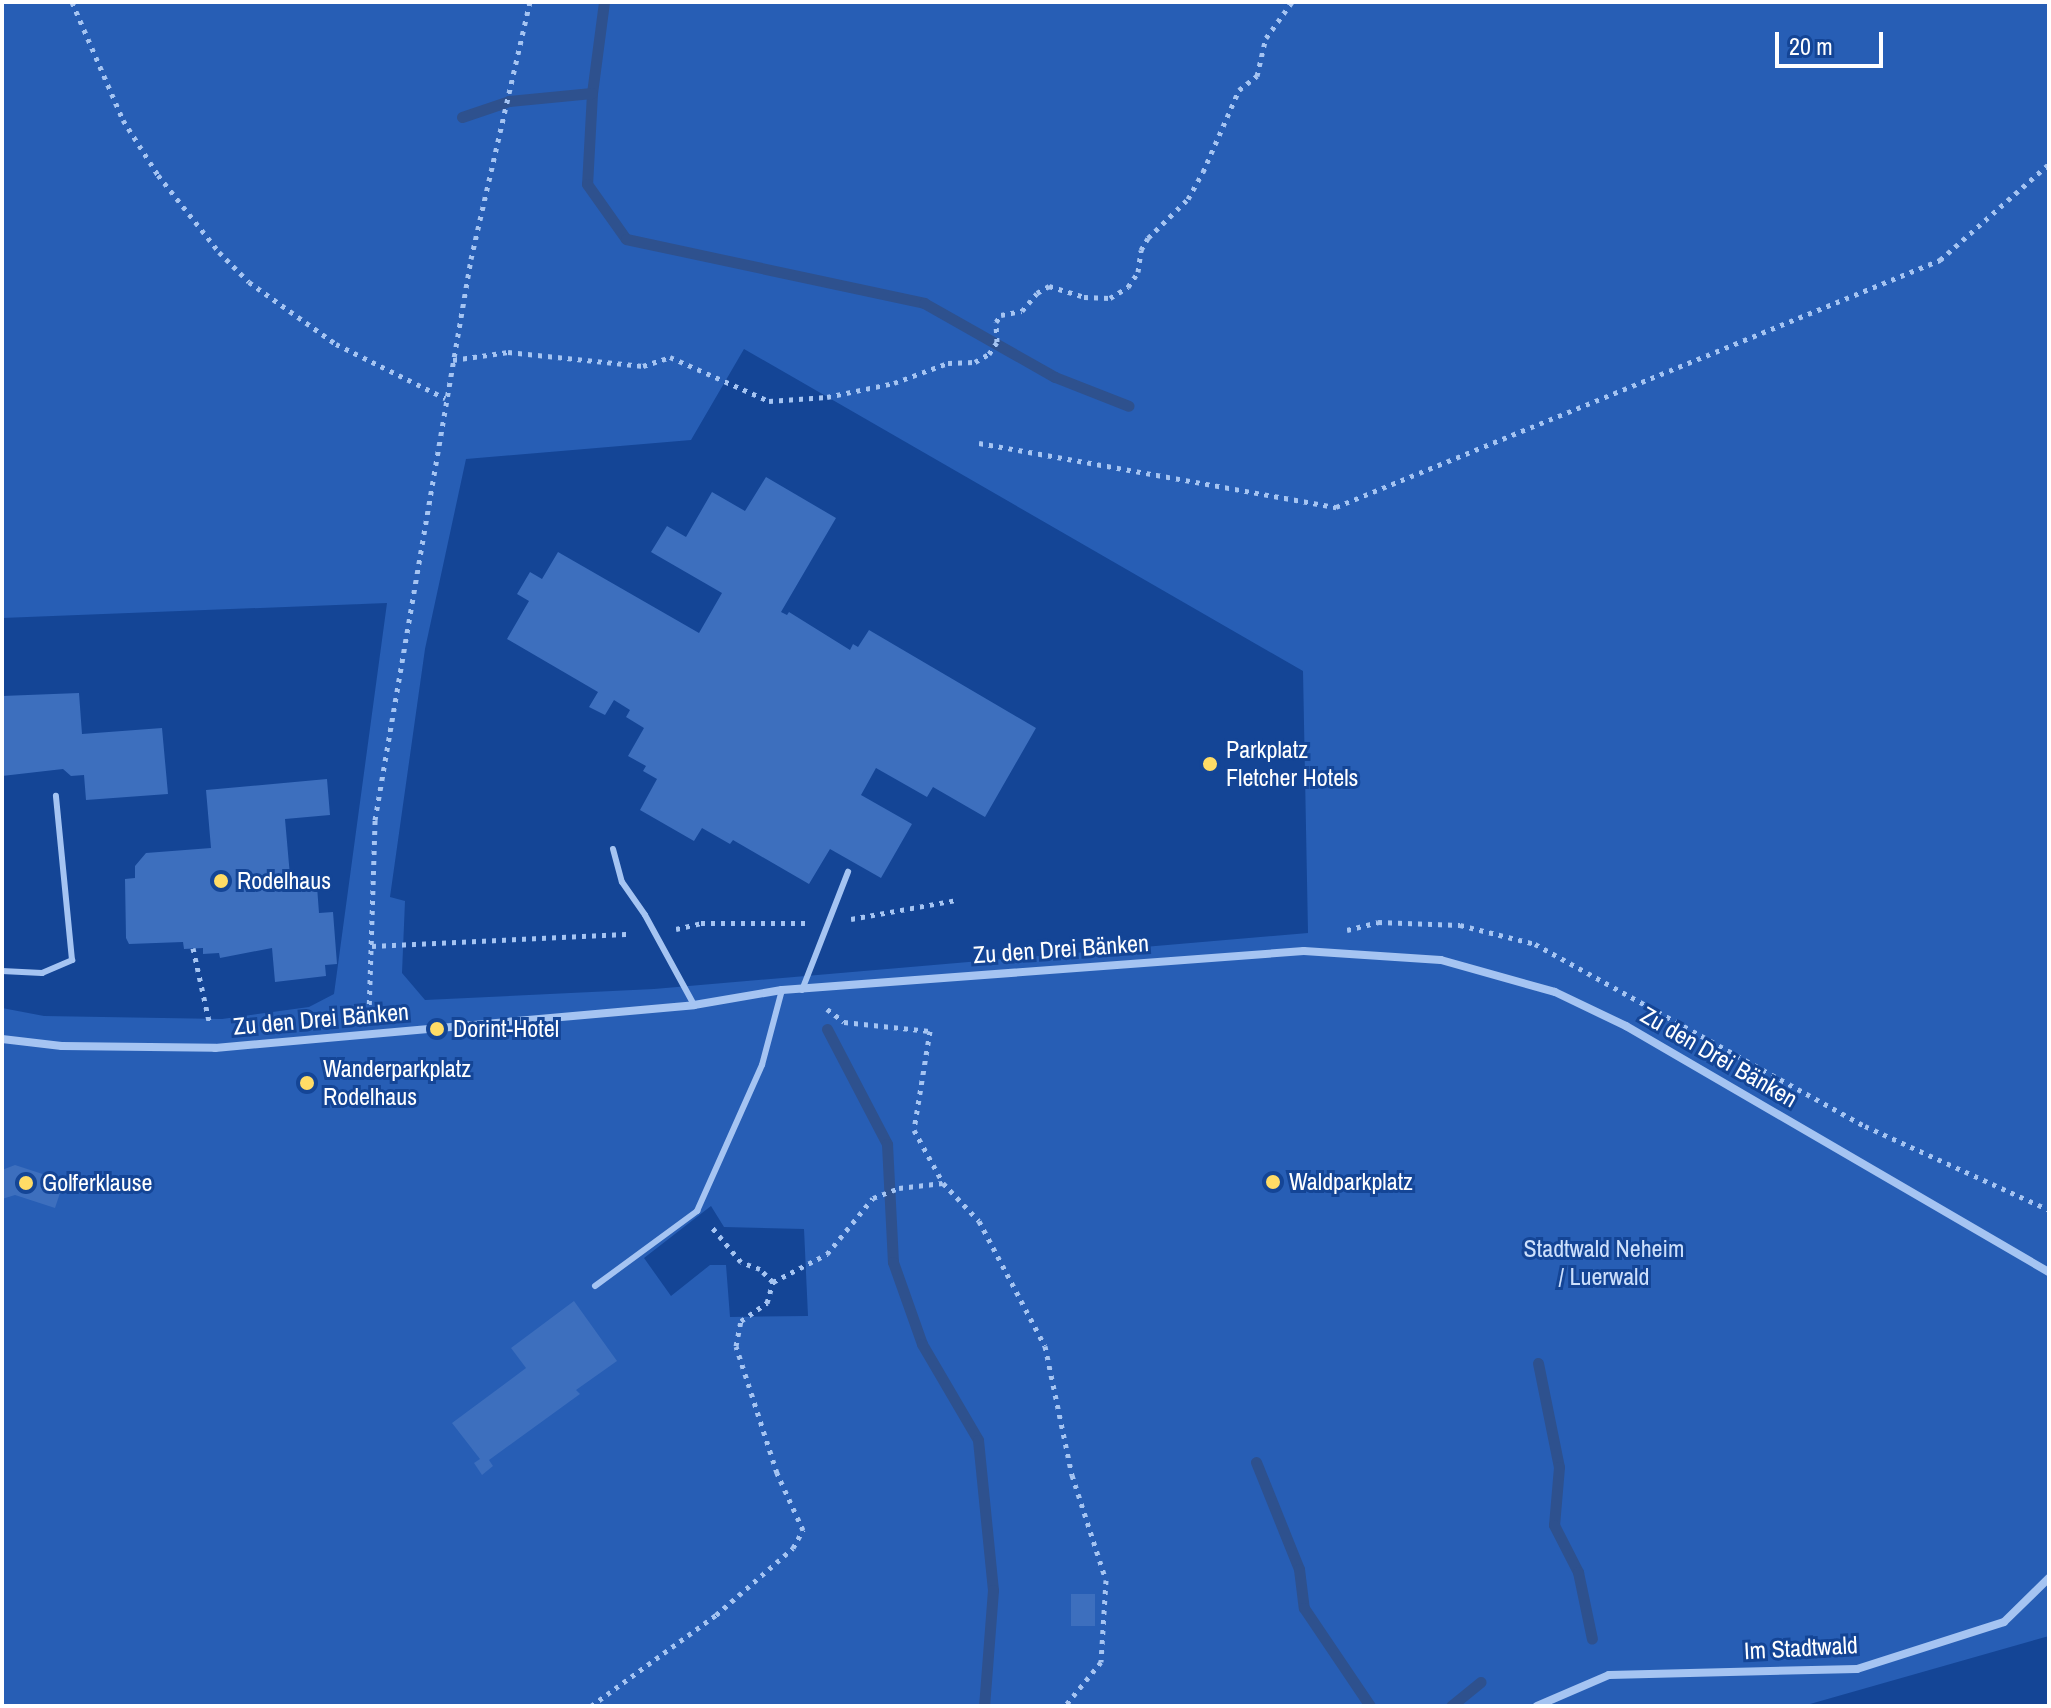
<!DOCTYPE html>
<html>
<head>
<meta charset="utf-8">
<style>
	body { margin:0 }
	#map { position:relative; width:2051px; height:1708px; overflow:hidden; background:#144596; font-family:"Archivo Narrow",sans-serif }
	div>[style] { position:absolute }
	.green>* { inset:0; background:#275eb5 }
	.stream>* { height:11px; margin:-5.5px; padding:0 5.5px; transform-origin:5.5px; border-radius:5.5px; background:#2e518e }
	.building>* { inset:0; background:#3d6fbe; transform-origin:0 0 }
	.path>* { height:5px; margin-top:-2.5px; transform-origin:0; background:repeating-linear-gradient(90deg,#a5c4f2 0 4px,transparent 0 10px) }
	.lane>* { height:6px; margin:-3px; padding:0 3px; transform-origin:3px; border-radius:3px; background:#a5c4f2 }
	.street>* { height:8px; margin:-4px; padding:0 4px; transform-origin:4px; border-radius:4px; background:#a5c4f2 }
	.dots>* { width:22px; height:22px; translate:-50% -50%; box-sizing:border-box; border:4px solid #144596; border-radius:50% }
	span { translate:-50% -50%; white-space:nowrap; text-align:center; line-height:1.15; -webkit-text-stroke:6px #144596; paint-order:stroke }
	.poi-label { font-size:24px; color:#fff }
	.left { translate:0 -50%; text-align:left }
	.street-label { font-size:24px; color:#fff }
	.park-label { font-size:24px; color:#cde0fc }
	.frame { position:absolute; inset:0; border:4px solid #fff; pointer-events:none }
	.scale { position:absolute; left:1775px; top:32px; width:108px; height:36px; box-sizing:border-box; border:4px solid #fff; border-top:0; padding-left:10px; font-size:24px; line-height:28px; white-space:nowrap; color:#fff; -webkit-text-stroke:6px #144596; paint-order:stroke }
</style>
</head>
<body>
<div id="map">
	<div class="green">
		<div style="clip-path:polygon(evenodd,2px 2px,2049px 2px,2049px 1636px,1803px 1706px,2px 1706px,2px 1008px,44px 1016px,222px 1019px,309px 1007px,334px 994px,387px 603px,2px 618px,2px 2px,744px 349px,1303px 671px,1308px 933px,654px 989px,425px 1000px,402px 973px,405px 901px,390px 897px,425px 649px,466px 459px,691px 440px,744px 349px,2px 2px,711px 1206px,724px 1227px,804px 1229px,808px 1316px,730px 1317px,726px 1265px,710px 1265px,671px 1296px,644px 1258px,711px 1206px)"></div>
	</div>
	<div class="stream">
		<div style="left:604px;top:2px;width:92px;rotate:97.5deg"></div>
		<div style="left:592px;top:93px;width:91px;rotate:93.1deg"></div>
		<div style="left:587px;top:184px;width:67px;rotate:54.7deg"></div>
		<div style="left:626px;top:239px;width:305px;rotate:12.1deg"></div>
		<div style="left:924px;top:303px;width:150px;rotate:29.5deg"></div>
		<div style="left:1055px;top:377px;width:79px;rotate:21.4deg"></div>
		<div style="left:462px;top:117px;width:50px;rotate:-18.8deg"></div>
		<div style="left:509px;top:101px;width:83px;rotate:-5.5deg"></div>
		<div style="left:827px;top:1029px;width:130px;rotate:62.4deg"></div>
		<div style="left:887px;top:1144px;width:118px;rotate:87.1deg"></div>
		<div style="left:893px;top:1262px;width:87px;rotate:70.5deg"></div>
		<div style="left:922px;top:1344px;width:111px;rotate:59.7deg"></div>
		<div style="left:978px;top:1440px;width:151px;rotate:84.3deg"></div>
		<div style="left:993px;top:1590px;width:116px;rotate:94.4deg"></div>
		<div style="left:1538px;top:1363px;width:106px;rotate:78.6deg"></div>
		<div style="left:1559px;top:1467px;width:58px;rotate:94.9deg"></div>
		<div style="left:1554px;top:1525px;width:53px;rotate:62.9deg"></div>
		<div style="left:1578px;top:1572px;width:68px;rotate:78.2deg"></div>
		<div style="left:1256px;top:1462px;width:115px;rotate:68.1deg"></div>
		<div style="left:1299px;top:1569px;width:39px;rotate:83deg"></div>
		<div style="left:1304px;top:1608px;width:118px;rotate:56deg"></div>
		<div style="left:1451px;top:1706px;width:38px;rotate:-39deg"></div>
	</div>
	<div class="building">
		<div style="clip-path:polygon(766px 477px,836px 518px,781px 612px,787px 615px,789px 612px,850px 650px,853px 644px,858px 647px,869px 630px,1036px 728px,985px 817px,933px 787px,927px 797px,876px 768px,861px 795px,912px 824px,881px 878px,830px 849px,809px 884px,733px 840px,730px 844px,702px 828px,694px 841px,640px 810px,657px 779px,643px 771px,646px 766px,628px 756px,644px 728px,626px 717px,630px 710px,614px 700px,605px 715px,589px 707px,598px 692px,507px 639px,529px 601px,517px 594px,530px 572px,542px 579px,558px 552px,699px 633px,722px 593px,651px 552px,667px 526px,686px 537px,712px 492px,745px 511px)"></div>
		<div style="clip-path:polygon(79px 693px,82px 734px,162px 728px,168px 794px,86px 800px,84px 775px,71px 776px,63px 769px,2px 776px,2px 696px)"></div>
		<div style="clip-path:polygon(327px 779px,330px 815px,285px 819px,290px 876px,316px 873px,319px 913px,333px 912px,337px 964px,325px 965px,326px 976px,275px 982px,272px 948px,220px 958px,219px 953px,203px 954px,203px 948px,184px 949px,183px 942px,129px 944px,126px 938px,125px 879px,135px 878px,135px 866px,146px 853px,211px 848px,206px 790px)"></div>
		<div style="clip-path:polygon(15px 1165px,64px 1181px,55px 1208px,15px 1195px,2px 1199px,2px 1170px)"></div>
		<div style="clip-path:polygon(574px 1301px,617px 1361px,576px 1390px,580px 1394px,489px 1460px,493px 1466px,482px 1475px,474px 1463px,480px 1459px,452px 1423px,526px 1368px,511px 1348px)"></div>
		<div style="left:1071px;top:1594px;width:24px;height:32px"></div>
	</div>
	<div class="path">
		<div style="left:72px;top:2px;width:129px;rotate:66.6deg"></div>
		<div style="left:123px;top:120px;width:65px;rotate:57.5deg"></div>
		<div style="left:158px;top:175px;width:98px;rotate:51.6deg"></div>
		<div style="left:219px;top:252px;width:42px;rotate:45deg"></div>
		<div style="left:249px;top:282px;width:107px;rotate:35.5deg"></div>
		<div style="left:336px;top:344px;width:122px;rotate:26.4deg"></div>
		<div style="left:453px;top:360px;width:56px;rotate:-8.3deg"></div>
		<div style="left:508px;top:352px;width:136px;rotate:5.9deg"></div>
		<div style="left:643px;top:366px;width:28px;rotate:-18deg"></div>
		<div style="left:670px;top:357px;width:108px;rotate:24deg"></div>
		<div style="left:769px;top:401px;width:58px;rotate:-3.9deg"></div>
		<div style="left:827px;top:397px;width:68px;rotate:-11.8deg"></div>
		<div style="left:894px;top:383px;width:58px;rotate:-20.3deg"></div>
		<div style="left:948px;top:363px;width:27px;rotate:-2deg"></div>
		<div style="left:975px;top:362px;width:16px;rotate:-30deg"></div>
		<div style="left:989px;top:354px;width:14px;rotate:-56deg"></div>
		<div style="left:997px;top:342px;width:20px;rotate:-93deg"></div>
		<div style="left:996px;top:322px;width:9px;rotate:-54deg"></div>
		<div style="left:1001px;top:315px;width:21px;rotate:-11deg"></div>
		<div style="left:1022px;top:311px;width:23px;rotate:-50deg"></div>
		<div style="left:1037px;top:293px;width:14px;rotate:-30deg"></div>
		<div style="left:1049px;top:286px;width:37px;rotate:17deg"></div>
		<div style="left:1084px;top:297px;width:26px;rotate:2deg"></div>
		<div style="left:1110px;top:298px;width:21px;rotate:-31deg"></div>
		<div style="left:1128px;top:287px;width:18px;rotate:-56deg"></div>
		<div style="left:1138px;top:272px;width:22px;rotate:-82deg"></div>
		<div style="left:1141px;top:250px;width:14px;rotate:-60deg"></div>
		<div style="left:1148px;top:238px;width:56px;rotate:-44.3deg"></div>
		<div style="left:1188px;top:199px;width:31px;rotate:-61deg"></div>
		<div style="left:1203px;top:172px;width:90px;rotate:-66.3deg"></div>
		<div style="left:1239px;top:90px;width:23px;rotate:-38deg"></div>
		<div style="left:1257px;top:76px;width:39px;rotate:-77deg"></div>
		<div style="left:1266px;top:38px;width:44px;rotate:-54.2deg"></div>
		<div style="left:979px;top:443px;width:363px;rotate:10.2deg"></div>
		<div style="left:1336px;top:507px;width:653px;rotate:-22.24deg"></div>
		<div style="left:1940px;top:260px;width:145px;rotate:-41.4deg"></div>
		<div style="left:851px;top:919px;width:108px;rotate:-10.2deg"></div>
		<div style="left:676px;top:929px;width:26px;rotate:-13deg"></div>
		<div style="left:701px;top:923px;width:104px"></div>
		<div style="left:1347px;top:930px;width:32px;rotate:-14deg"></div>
		<div style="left:1378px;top:922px;width:82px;rotate:2.1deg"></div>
		<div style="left:1460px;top:925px;width:77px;rotate:14.2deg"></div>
		<div style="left:1535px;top:944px;width:377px;rotate:28.9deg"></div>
		<div style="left:1865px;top:1126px;width:202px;rotate:24.5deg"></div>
		<div style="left:372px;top:946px;width:259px;rotate:-2.7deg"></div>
		<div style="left:193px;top:948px;width:79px;rotate:77.6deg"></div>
		<div style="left:827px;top:1009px;width:21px;rotate:37deg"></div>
		<div style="left:844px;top:1022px;width:86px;rotate:6deg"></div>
		<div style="left:930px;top:1031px;width:100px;rotate:99.2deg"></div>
		<div style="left:914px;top:1130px;width:60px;rotate:61.3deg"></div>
		<div style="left:943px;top:1183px;width:52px;rotate:46.5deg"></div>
		<div style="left:979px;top:1221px;width:141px;rotate:62.2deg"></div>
		<div style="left:1045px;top:1346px;width:132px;rotate:78.2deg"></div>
		<div style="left:1072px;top:1475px;width:110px;rotate:72.1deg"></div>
		<div style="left:1106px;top:1580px;width:82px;rotate:93.5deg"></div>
		<div style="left:1101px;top:1662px;width:57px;rotate:129.3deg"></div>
		<div style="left:369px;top:1014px;width:194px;rotate:-88.2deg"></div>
		<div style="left:375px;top:820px;width:569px;rotate:-80.29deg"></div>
		<div style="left:471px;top:259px;width:264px;rotate:-77.1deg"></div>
		<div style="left:773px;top:1282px;width:61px;rotate:-27.4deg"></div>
		<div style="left:827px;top:1254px;width:72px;rotate:-50.6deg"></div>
		<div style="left:873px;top:1198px;width:28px;rotate:-21deg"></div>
		<div style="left:899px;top:1188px;width:44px;rotate:-6.5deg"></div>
		<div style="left:591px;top:1706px;width:155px;rotate:-36.1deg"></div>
		<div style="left:716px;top:1615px;width:102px;rotate:-41deg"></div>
		<div style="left:793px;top:1548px;width:21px;rotate:-61deg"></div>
		<div style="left:803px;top:1530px;width:63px;rotate:-114.5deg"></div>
		<div style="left:777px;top:1473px;width:133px;rotate:-107.9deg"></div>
		<div style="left:736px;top:1346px;width:25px;rotate:-79deg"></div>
		<div style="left:741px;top:1321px;width:32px;rotate:-35deg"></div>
		<div style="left:767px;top:1303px;width:22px;rotate:-74deg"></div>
		<div style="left:773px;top:1282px;width:18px;rotate:-135deg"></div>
		<div style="left:760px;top:1269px;width:20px;rotate:-160deg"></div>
		<div style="left:741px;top:1262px;width:47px;rotate:-129.8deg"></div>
	</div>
	<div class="lane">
		<div style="left:613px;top:849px;width:34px;rotate:75deg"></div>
		<div style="left:622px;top:882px;width:40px;rotate:55.1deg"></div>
		<div style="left:645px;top:915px;width:102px;rotate:61.4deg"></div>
		<div style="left:2px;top:971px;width:40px;rotate:2.9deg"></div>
		<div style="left:42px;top:973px;width:33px;rotate:-23deg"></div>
		<div style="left:72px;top:960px;width:165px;rotate:-95.6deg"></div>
		<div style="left:802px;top:990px;width:127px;rotate:-68.7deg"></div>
		<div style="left:595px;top:1286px;width:127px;rotate:-36.3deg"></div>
		<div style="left:697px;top:1211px;width:160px;rotate:-66deg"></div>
		<div style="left:762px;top:1065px;width:78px;rotate:-75.1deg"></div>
	</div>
	<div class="street">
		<div style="left:2px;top:1039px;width:60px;rotate:6.7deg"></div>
		<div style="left:62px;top:1046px;width:153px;rotate:0.7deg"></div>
		<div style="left:215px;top:1048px;width:481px;rotate:-5.1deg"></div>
		<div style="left:694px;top:1005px;width:89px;rotate:-9.7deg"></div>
		<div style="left:782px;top:990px;width:523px;rotate:-4.27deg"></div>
		<div style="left:1304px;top:951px;width:137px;rotate:3.8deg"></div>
		<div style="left:1441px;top:960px;width:118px;rotate:15.7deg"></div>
		<div style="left:1555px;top:992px;width:79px;rotate:25.6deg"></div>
		<div style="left:1626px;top:1026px;width:489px;rotate:30.2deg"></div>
		<div style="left:1537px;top:1706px;width:78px;rotate:-23.3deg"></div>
		<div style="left:1609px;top:1675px;width:248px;rotate:-1.4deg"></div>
		<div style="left:1857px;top:1669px;width:154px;rotate:-17.7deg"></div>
		<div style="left:2004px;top:1622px;width:63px;rotate:-44.4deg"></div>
	</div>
	<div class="dots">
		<div style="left:1210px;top:764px;background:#ffdc66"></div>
		<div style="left:221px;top:881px;background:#ffdc66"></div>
		<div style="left:437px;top:1029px;background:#ffdc66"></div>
		<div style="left:307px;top:1083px;background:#ffdc66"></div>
		<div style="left:1273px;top:1182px;background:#ffdc66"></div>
		<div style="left:26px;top:1183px;background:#ffdc66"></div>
	</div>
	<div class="poi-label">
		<span class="left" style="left:1226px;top:764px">Parkplatz<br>Fletcher Hotels</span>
		<span class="left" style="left:237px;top:881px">Rodelhaus</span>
		<span class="left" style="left:453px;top:1029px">Dorint-Hotel</span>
		<span class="left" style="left:323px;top:1083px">Wanderparkplatz<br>Rodelhaus</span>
		<span class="left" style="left:1289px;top:1182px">Waldparkplatz</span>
		<span class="left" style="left:42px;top:1183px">Golferklause</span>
	</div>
	<div class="street-label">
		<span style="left:1061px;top:949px;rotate:-4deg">Zu den Drei Bänken</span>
		<span style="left:321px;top:1019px;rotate:-5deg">Zu den Drei Bänken</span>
		<span style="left:1719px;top:1057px;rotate:30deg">Zu den Drei Bänken</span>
		<span style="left:1801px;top:1648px;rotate:-3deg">Im Stadtwald</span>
	</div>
	<div class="park-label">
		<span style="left:1604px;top:1263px">Stadtwald Neheim<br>/ Luerwald</span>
	</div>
	<div class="frame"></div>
	<div class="scale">20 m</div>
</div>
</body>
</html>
